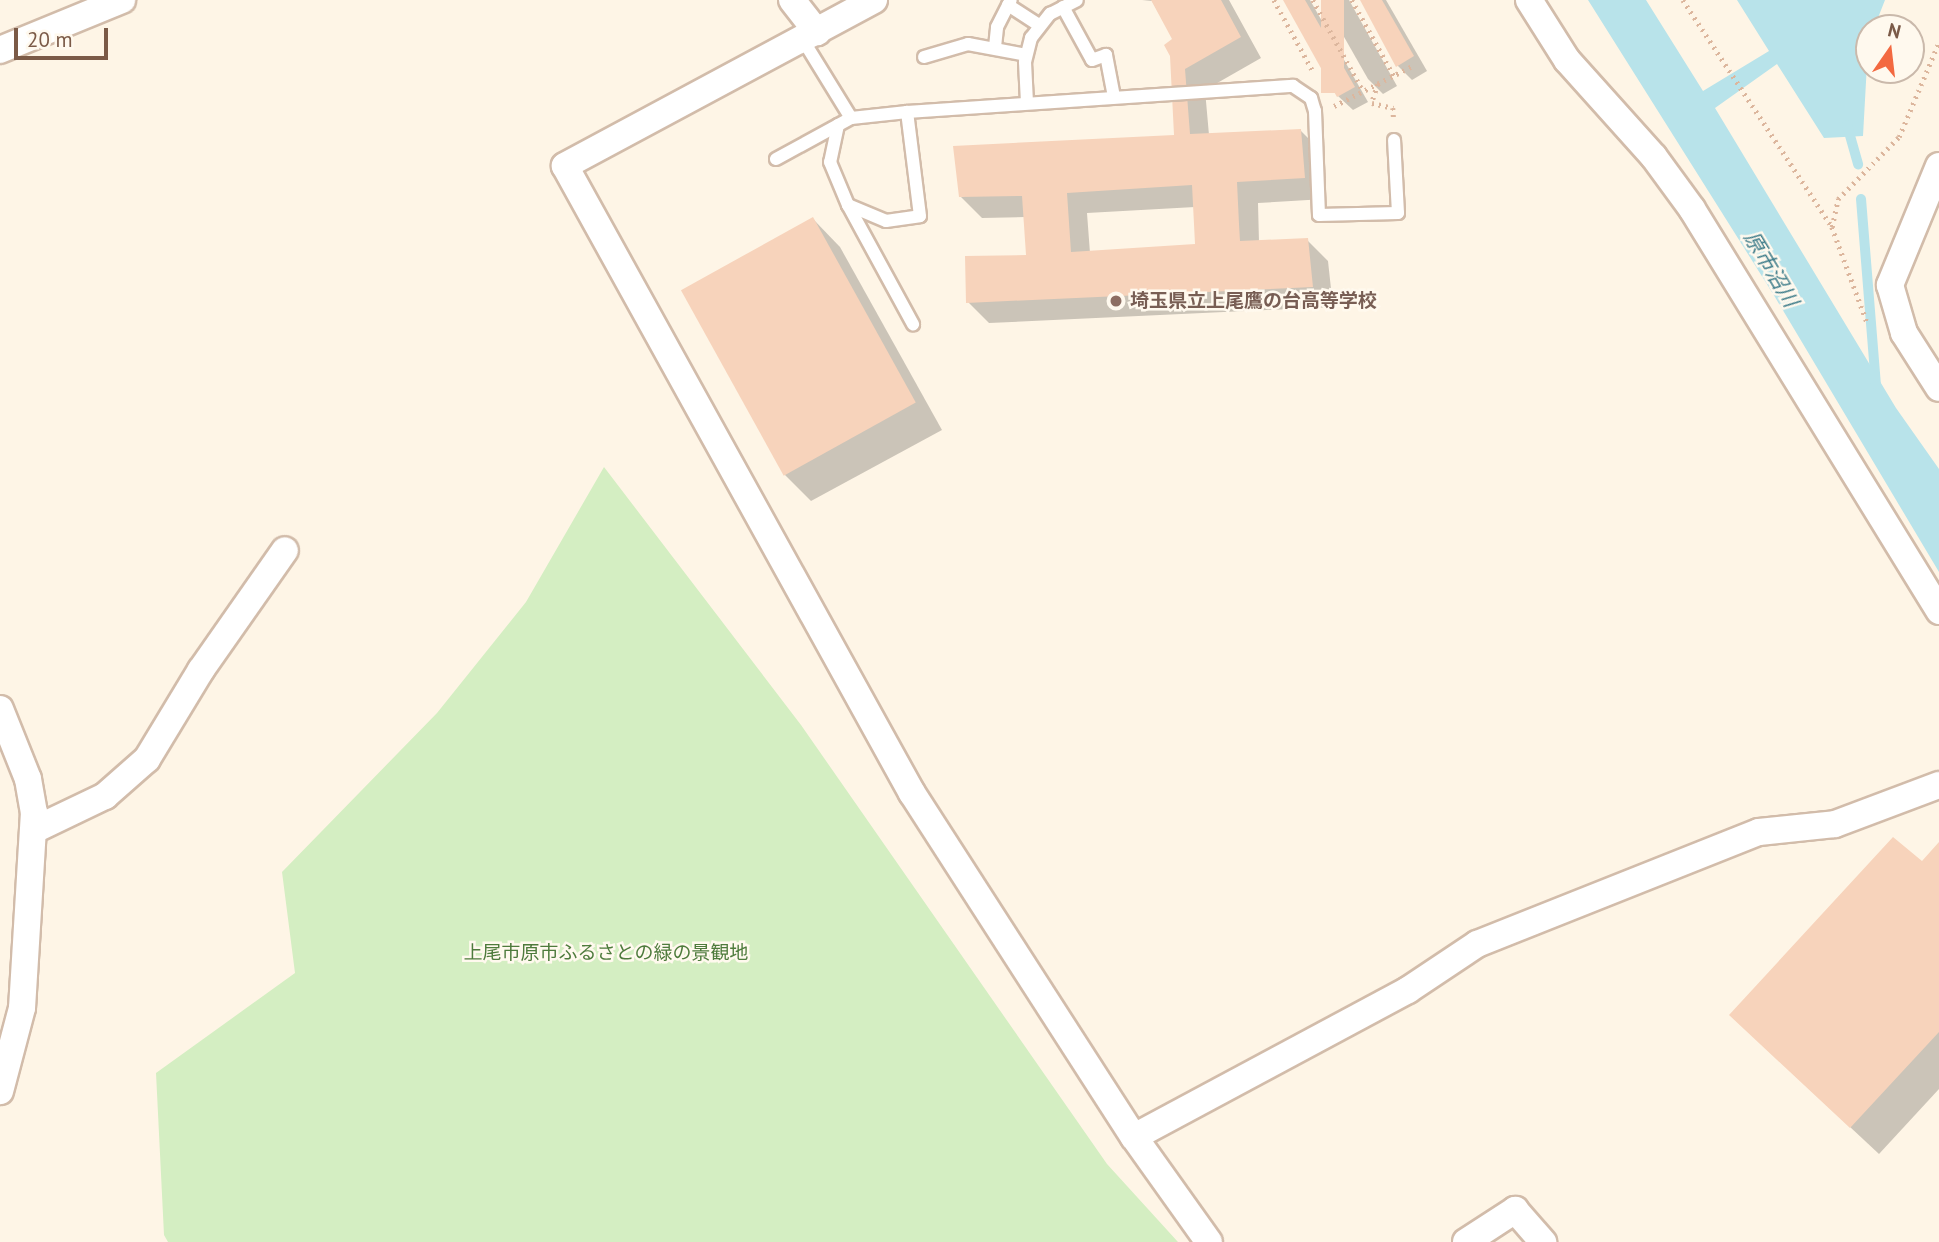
<!DOCTYPE html>
<html>
<head>
<meta charset="utf-8">
<style>
	body { margin:0 }
	#map { position:relative; width:1939px; height:1242px; overflow:hidden; background:#fef5e6; font-family:"PT Sans","Noto Sans JP",sans-serif }
	div>[style] { position:absolute }
	.green>* { inset:0; background:#d4eec2 }
	.water>* { inset:0; background:#b8e3ea }
	.shadow>* { inset:0; background:#0003 }
	.stream>* { height:10px; margin:-5px; padding:0 5px; transform-origin:5px; border-radius:5px; background:#b8e3ea }
	.building>* { inset:0; background:#f7d3bb; transform-origin:0 0 }
	.path>* { height:4.5px; margin-top:-2.25px; transform-origin:0; background:repeating-linear-gradient(90deg,#dcb69d 0 2px,transparent 0 7px) }
	.roads { filter:drop-shadow(2px 0 #d2bcaa) drop-shadow(-2px 0 #d2bcaa) drop-shadow(0 2px #d2bcaa) drop-shadow(0 -2px #d2bcaa) }
	.lane>* { height:12px; margin:-6px; padding:0 6px; transform-origin:6px; border-radius:6px; background:#fff }
	.street>* { height:26px; margin:-13px; padding:0 13px; transform-origin:13px; border-radius:13px; background:#fff }
	.dots>* { width:19px; height:19px; translate:-50% -50%; box-sizing:border-box; border:4px solid #fff9ee; border-radius:50% }
	span { translate:-50% -50%; white-space:nowrap; text-align:center; line-height:1.15; -webkit-text-stroke:5px #fff9ee; paint-order:stroke }
	.education-label { font-size:19px; color:#785e54; font-weight:700 }
	.left { translate:0 -50%; text-align:left }
	.park-label { font-size:19px; color:#4e7b3c }
	.water-label { font-size:21px; color:#3c7b89; font-style:italic }
	.north { position:absolute; left:1855px; top:14px; width:70px; height:70px; box-sizing:border-box; background:#fff9ee; border:2px solid #cab9ab; border-radius:50%; rotate:14deg; font-size:19px; font-weight:700; line-height:28px; text-align:center; color:#7b5a47 }
	.north::after { content:''; display:block; margin:auto; width:24px; height:32px; background:#f36940; clip-path:polygon(50% 0,100% 100%,50% 72%,0 100%) }
	.scale { position:absolute; left:14px; top:28px; width:94px; height:32px; box-sizing:border-box; border:4px solid #7b5a47; border-top:0; padding-left:9px; font-size:21px; line-height:24px; white-space:nowrap; color:#7b5a47; -webkit-text-stroke:5px #fff9ee; paint-order:stroke }
</style>
</head>
<body>
<div id="map">
	<div class="green">
		<div style="clip-path:polygon(604px 467px,801px 725px,1107px 1164px,1178px 1242px,168px 1242px,164px 1235px,156px 1073px,295px 973px,282px 872px,437px 713px,526px 602px)"></div>
	</div>
	<div class="water">
		<div style="clip-path:polygon(1588px 0,1646px 0,1703px 91px,1769px 51px,1737px 0,1885px 0,1874px 28px,1869px 28px,1863px 136px,1824px 138px,1777px 64px,1715px 108px,1896px 408px,1939px 469px,1939px 572px,1775px 297px)"></div>
	</div>
	<div class="shadow">
		<div style="clip-path:polygon(evenodd,1142px 0,1229px 0,1261px 58px,1205px 90px,1209px 135px,1301px 131px,1322px 152px,1325px 199px,1258px 203px,1259px 242px,1307px 240px,1328px 261px,1333px 307px,989px 323px,968px 302px,1028px 256px,1025px 217px,982px 218px,961px 197px,1176px 137px,1174px 40px,1152px 1px,1142px 0,1195px 207px,1197px 245px,1090px 253px,1087px 213px,1195px 207px)"></div>
		<div style="clip-path:polygon(1285px 0,1310px 0,1368px 102px,1353px 110px,1338px 96px)"></div>
		<div style="clip-path:polygon(1323px 0,1349px 0,1397px 86px,1383px 94px,1368px 79px)"></div>
		<div style="clip-path:polygon(1362px 0,1386px 0,1427px 71px,1412px 80px,1398px 66px)"></div>
		<div style="clip-path:polygon(813px 219px,840px 247px,942px 430px,811px 501px,783px 473px)"></div>
		<div style="clip-path:polygon(1939px 845px,1939px 1089px,1879px 1154px,1759px 1042px)"></div>
	</div>
	<div class="stream">
		<div style="left:1847px;top:125px;width:41px;rotate:74.2deg"></div>
		<div style="left:1861px;top:199px;width:186px;rotate:85.4deg"></div>
	</div>
	<div class="building">
		<div style="clip-path:polygon(evenodd,1151px 0,1221px 0,1241px 37px,1185px 69px,1190px 134px,1301px 129px,1305px 178px,1237px 182px,1239px 224px,1240px 241px,1308px 238px,1313px 287px,966px 303px,965px 256px,1026px 255px,1022px 196px,959px 197px,953px 146px,1174px 135px,1170px 56px,1164px 45px,1172px 39px,1151px 0,1192px 185px,1195px 244px,1071px 252px,1067px 193px,1192px 185px)"></div>
		<div style="clip-path:polygon(1283px 0,1305px 0,1355px 87px,1337px 97px)"></div>
		<div style="left:1321px;top:0;width:23px;height:93px"></div>
		<div style="clip-path:polygon(1360px 0,1382px 0,1414px 56px,1396px 67px)"></div>
		<div style="left:813px;top:217px;width:212px;height:151px;rotate:61deg"></div>
		<div style="clip-path:polygon(1893px 837px,1922px 861px,1939px 842px,1939px 1032px,1850px 1128px,1729px 1015px)"></div>
	</div>
	<div class="path">
		<div style="left:1274px;top:0;width:83px;rotate:61.3deg"></div>
		<div style="left:1313px;top:0;width:104px;rotate:61.2deg"></div>
		<div style="left:1352px;top:0;width:87px;rotate:61.1deg"></div>
		<div style="left:1683px;top:0;width:272px;rotate:56.7deg"></div>
		<div style="left:1832px;top:227px;width:101px;rotate:69.8deg"></div>
		<div style="left:1378px;top:84px;width:20px;rotate:108deg"></div>
		<div style="left:1372px;top:103px;width:22px;rotate:13deg"></div>
		<div style="left:1393px;top:108px;width:13px;rotate:86deg"></div>
		<div style="left:1334px;top:106px;width:90px;rotate:-27.1deg"></div>
		<div style="left:1832px;top:227px;width:29px;rotate:-78deg"></div>
		<div style="left:1838px;top:199px;width:87px;rotate:-45.5deg"></div>
		<div style="left:1899px;top:137px;width:103px;rotate:-67.2deg"></div>
	</div>
	<div class="roads">
		<div class="lane">
			<div style="left:1008px;top:5px;width:37px;rotate:33deg"></div>
			<div style="left:1063px;top:7px;width:60px;rotate:61.3deg"></div>
			<div style="left:1092px;top:60px;width:15px;rotate:-20deg"></div>
			<div style="left:1106px;top:55px;width:43px;rotate:79.2deg"></div>
			<div style="left:995px;top:47px;width:20px;rotate:-84deg"></div>
			<div style="left:997px;top:27px;width:30px;rotate:-63deg"></div>
			<div style="left:924px;top:57px;width:46px;rotate:-16.5deg"></div>
			<div style="left:968px;top:44px;width:59px;rotate:10.7deg"></div>
			<div style="left:1027px;top:103px;width:41px;rotate:-92.8deg"></div>
			<div style="left:1025px;top:62px;width:25px;rotate:-76deg"></div>
			<div style="left:1031px;top:38px;width:31px;rotate:-52deg"></div>
			<div style="left:1050px;top:14px;width:30px;rotate:-27deg"></div>
			<div style="left:907px;top:112px;width:387px;rotate:-3.9deg"></div>
			<div style="left:1293px;top:86px;width:22px;rotate:34deg"></div>
			<div style="left:1311px;top:98px;width:14px;rotate:73deg"></div>
			<div style="left:1315px;top:111px;width:104px;rotate:87.8deg"></div>
			<div style="left:1319px;top:215px;width:79px;rotate:-1.5deg"></div>
			<div style="left:1398px;top:213px;width:73px;rotate:-93.1deg"></div>
			<div style="left:838px;top:125px;width:38px;rotate:102deg"></div>
			<div style="left:830px;top:162px;width:47px;rotate:67.3deg"></div>
			<div style="left:848px;top:205px;width:136px;rotate:61.4deg"></div>
			<div style="left:776px;top:159px;width:85px;rotate:-28.7deg"></div>
			<div style="left:851px;top:118px;width:92px;rotate:-121.6deg"></div>
			<div style="left:848px;top:205px;width:41px;rotate:22.8deg"></div>
			<div style="left:886px;top:221px;width:34px;rotate:-8deg"></div>
			<div style="left:920px;top:216px;width:105px;rotate:-97.1deg"></div>
			<div style="left:907px;top:112px;width:56px;rotate:173.9deg"></div>
		</div>
		<div class="street">
			<div style="left:792px;top:0;width:41px;rotate:52deg"></div>
			<div style="left:874px;top:0;width:351px;rotate:151.8deg"></div>
			<div style="left:565px;top:166px;width:717px;rotate:61.04deg"></div>
			<div style="left:912px;top:793px;width:409px;rotate:57.2deg"></div>
			<div style="left:1134px;top:1137px;width:311px;rotate:-28.2deg"></div>
			<div style="left:1408px;top:990px;width:83px;rotate:-33.7deg"></div>
			<div style="left:1477px;top:944px;width:303px;rotate:-21.7deg"></div>
			<div style="left:1759px;top:832px;width:76px;rotate:-6deg"></div>
			<div style="left:1835px;top:824px;width:111px;rotate:-20.6deg"></div>
			<div style="left:1529px;top:0;width:71px;rotate:57.7deg"></div>
			<div style="left:1567px;top:60px;width:130px;rotate:48.1deg"></div>
			<div style="left:1654px;top:157px;width:64px;rotate:53.8deg"></div>
			<div style="left:1692px;top:209px;width:472px;rotate:58.4deg"></div>
			<div style="left:0;top:50px;width:132px;rotate:-22.3deg"></div>
			<div style="left:1939px;top:166px;width:129px;rotate:112.4deg"></div>
			<div style="left:1890px;top:285px;width:50px;rotate:73.7deg"></div>
			<div style="left:1904px;top:333px;width:65px;rotate:57.5deg"></div>
			<div style="left:0;top:709px;width:75px;rotate:68.2deg"></div>
			<div style="left:28px;top:779px;width:34px;rotate:80deg"></div>
			<div style="left:34px;top:812px;width:196px;rotate:93.5deg"></div>
			<div style="left:22px;top:1008px;width:86px;rotate:104.8deg"></div>
			<div style="left:34px;top:830px;width:79px;rotate:-25.6deg"></div>
			<div style="left:105px;top:796px;width:56px;rotate:-41.4deg"></div>
			<div style="left:147px;top:759px;width:104px;rotate:-58.8deg"></div>
			<div style="left:201px;top:670px;width:146px;rotate:-55deg"></div>
			<div style="left:1134px;top:1137px;width:129px;rotate:54.5deg"></div>
			<div style="left:1466px;top:1242px;width:59px;rotate:-33.1deg"></div>
			<div style="left:1515px;top:1210px;width:43px;rotate:48.8deg"></div>
		</div>
	</div>
	<div class="dots">
		<div style="left:1116px;top:301px;background:#8d6e63"></div>
	</div>
	<div class="education-label">
		<span class="left" style="left:1130px;top:301px">埼玉県立上尾鷹の台高等学校</span>
	</div>
	<div class="park-label">
		<span style="left:606px;top:953px">上尾市原市ふるさとの緑の景観地</span>
	</div>
	<div class="water-label">
		<span style="left:1771px;top:269px;rotate:59deg">原市沼川</span>
	</div>
	<div class="north">N</div>
	<div class="scale">20 m</div>
</div>
</body>
</html>
